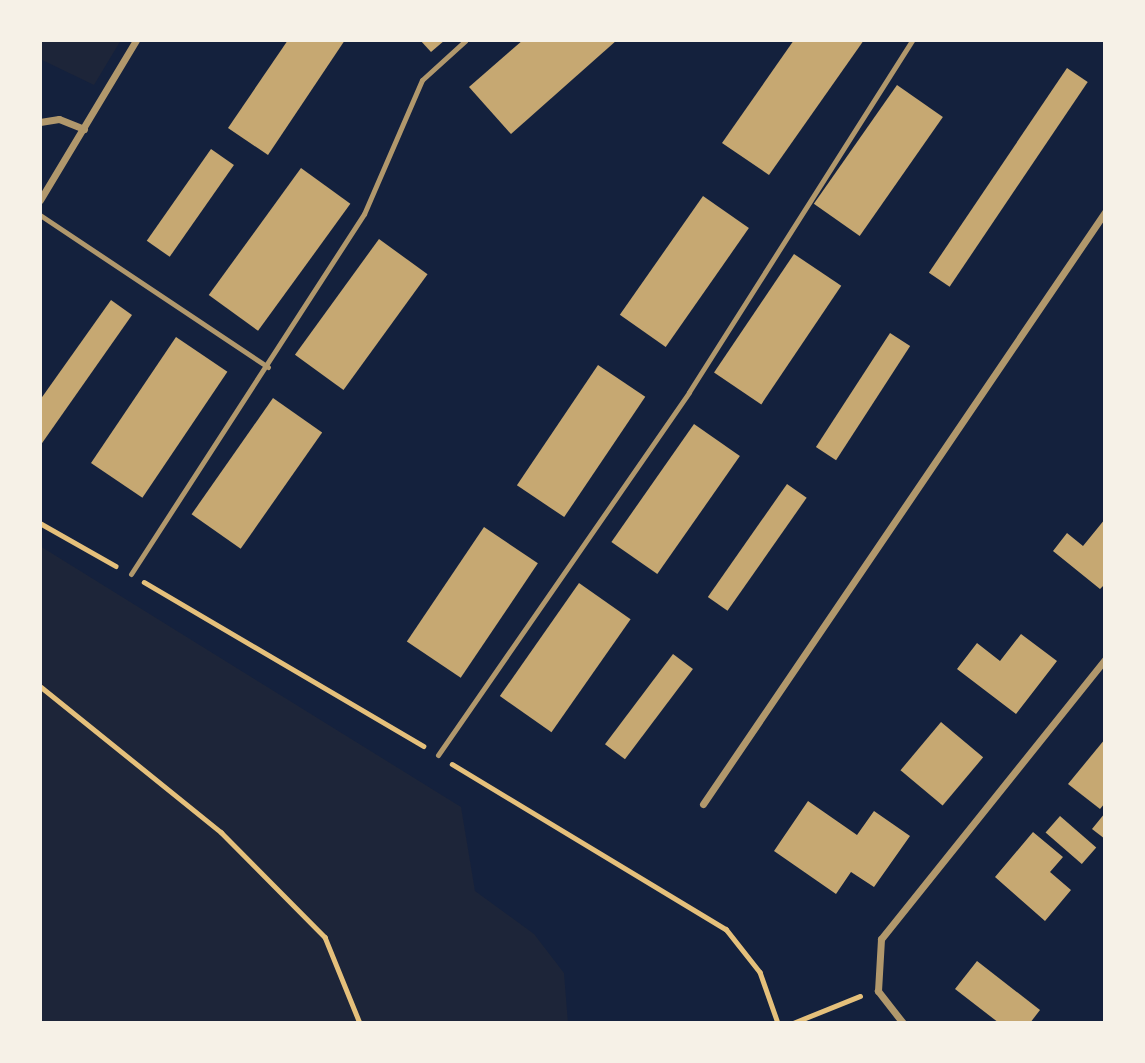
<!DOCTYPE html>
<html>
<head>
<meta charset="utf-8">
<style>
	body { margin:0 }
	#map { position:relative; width:1145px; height:1063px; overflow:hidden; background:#14213d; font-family:"Alegreya Sans",sans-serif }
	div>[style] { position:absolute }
	.green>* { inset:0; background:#1d2539 }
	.building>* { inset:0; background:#c6a872; transform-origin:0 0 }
	.path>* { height:4.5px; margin:-2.25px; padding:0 2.25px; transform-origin:2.25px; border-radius:2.25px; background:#e5c07b }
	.service>* { height:5px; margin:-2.5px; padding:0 2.5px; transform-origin:2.5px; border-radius:2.5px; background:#b1986c }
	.minor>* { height:7px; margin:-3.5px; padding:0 3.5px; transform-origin:3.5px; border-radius:3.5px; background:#b1986c }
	span { translate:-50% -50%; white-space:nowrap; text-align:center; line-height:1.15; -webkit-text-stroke:5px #f6f1e7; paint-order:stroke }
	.frame { position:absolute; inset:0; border:42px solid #f6f1e7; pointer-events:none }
</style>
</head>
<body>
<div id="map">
	<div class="green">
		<div style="clip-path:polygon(40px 40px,121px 40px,94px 85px,40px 59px)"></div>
		<div style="clip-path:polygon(40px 546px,461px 807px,475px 891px,534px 934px,564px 973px,568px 1023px,40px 1023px)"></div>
	</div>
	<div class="building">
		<div style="clip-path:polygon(288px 40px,345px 40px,268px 155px,228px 128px)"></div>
		<div style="clip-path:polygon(420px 40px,445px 40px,431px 52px)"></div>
		<div style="clip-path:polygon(523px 40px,617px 40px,511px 134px,469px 87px)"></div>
		<div style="clip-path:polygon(794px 40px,864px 40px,769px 175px,722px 143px)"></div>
		<div style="left:1067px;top:68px;width:25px;height:247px;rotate:34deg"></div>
		<div style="left:897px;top:85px;width:56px;height:145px;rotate:35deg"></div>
		<div style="left:211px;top:149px;width:28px;height:112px;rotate:35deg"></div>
		<div style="left:301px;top:168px;width:61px;height:157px;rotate:36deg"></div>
		<div style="left:703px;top:196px;width:56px;height:145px;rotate:35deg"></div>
		<div style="left:379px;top:239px;width:60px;height:143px;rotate:36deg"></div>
		<div style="left:794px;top:254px;width:57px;height:143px;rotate:34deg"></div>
		<div style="clip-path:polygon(111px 300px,132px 315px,40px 446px,40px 400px)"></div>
		<div style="left:890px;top:333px;width:24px;height:136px;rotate:33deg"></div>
		<div style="left:176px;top:337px;width:62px;height:152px;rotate:34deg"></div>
		<div style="left:598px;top:365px;width:57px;height:145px;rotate:34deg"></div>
		<div style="left:273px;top:398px;width:60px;height:142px;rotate:35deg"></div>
		<div style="left:694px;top:424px;width:56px;height:144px;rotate:35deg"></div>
		<div style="left:787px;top:484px;width:24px;height:138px;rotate:35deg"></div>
		<div style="clip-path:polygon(1105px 519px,1105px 584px,1100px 589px,1053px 551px,1067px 533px,1083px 546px)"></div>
		<div style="left:484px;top:527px;width:65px;height:138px;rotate:34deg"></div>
		<div style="left:579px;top:583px;width:63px;height:138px;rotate:35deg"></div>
		<div style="clip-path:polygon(1021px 634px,1057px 661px,1016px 714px,957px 669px,977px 643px,1000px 661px)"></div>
		<div style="left:673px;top:654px;width:25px;height:113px;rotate:37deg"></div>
		<div style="left:941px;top:722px;width:55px;height:63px;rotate:40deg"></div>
		<div style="clip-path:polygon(1105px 739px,1105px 803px,1100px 809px,1068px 784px)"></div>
		<div style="clip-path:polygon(808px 801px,857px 835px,874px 811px,910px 836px,874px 887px,851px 872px,836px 894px,774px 851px)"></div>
		<div style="clip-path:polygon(1105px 813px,1105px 839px,1092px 829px)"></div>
		<div style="left:1060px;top:816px;width:48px;height:22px;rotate:41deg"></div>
		<div style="clip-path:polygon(1033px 832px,1063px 857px,1050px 872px,1071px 890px,1045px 921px,995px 877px)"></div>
		<div style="clip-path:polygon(977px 961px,1040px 1010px,1030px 1023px,999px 1023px,955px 989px)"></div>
	</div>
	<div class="path">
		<div style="left:40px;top:523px;width:87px;rotate:29.5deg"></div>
		<div style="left:144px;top:582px;width:324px;rotate:30.4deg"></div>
		<div style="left:40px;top:686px;width:233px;rotate:38.9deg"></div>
		<div style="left:221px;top:832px;width:148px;rotate:45.3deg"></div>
		<div style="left:325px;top:937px;width:93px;rotate:67.9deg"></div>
		<div style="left:452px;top:764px;width:320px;rotate:31.1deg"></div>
		<div style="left:726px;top:929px;width:55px;rotate:51.7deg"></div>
		<div style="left:760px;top:972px;width:54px;rotate:70.6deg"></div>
		<div style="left:793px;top:1023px;width:72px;rotate:-21.9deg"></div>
	</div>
	<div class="service">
		<div style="left:40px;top:215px;width:274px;rotate:33.7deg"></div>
		<div style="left:131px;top:574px;width:429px;rotate:-57.1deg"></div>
		<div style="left:364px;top:214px;width:146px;rotate:-66.6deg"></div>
		<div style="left:422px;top:80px;width:59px;rotate:-42.3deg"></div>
		<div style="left:438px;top:755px;width:441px;rotate:-55.3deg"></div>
		<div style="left:689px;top:392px;width:417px;rotate:-57.6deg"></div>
	</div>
	<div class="minor">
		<div style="left:40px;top:122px;width:19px;rotate:-9deg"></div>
		<div style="left:59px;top:119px;width:27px;rotate:22deg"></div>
		<div style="left:40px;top:200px;width:187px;rotate:-59deg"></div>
		<div style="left:703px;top:804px;width:716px;rotate:-55.82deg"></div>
		<div style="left:903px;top:1023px;width:41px;rotate:-128deg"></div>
		<div style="left:878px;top:991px;width:52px;rotate:-86.7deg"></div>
		<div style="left:881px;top:939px;width:359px;rotate:-51.3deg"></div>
	</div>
	<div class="frame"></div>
</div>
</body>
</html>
